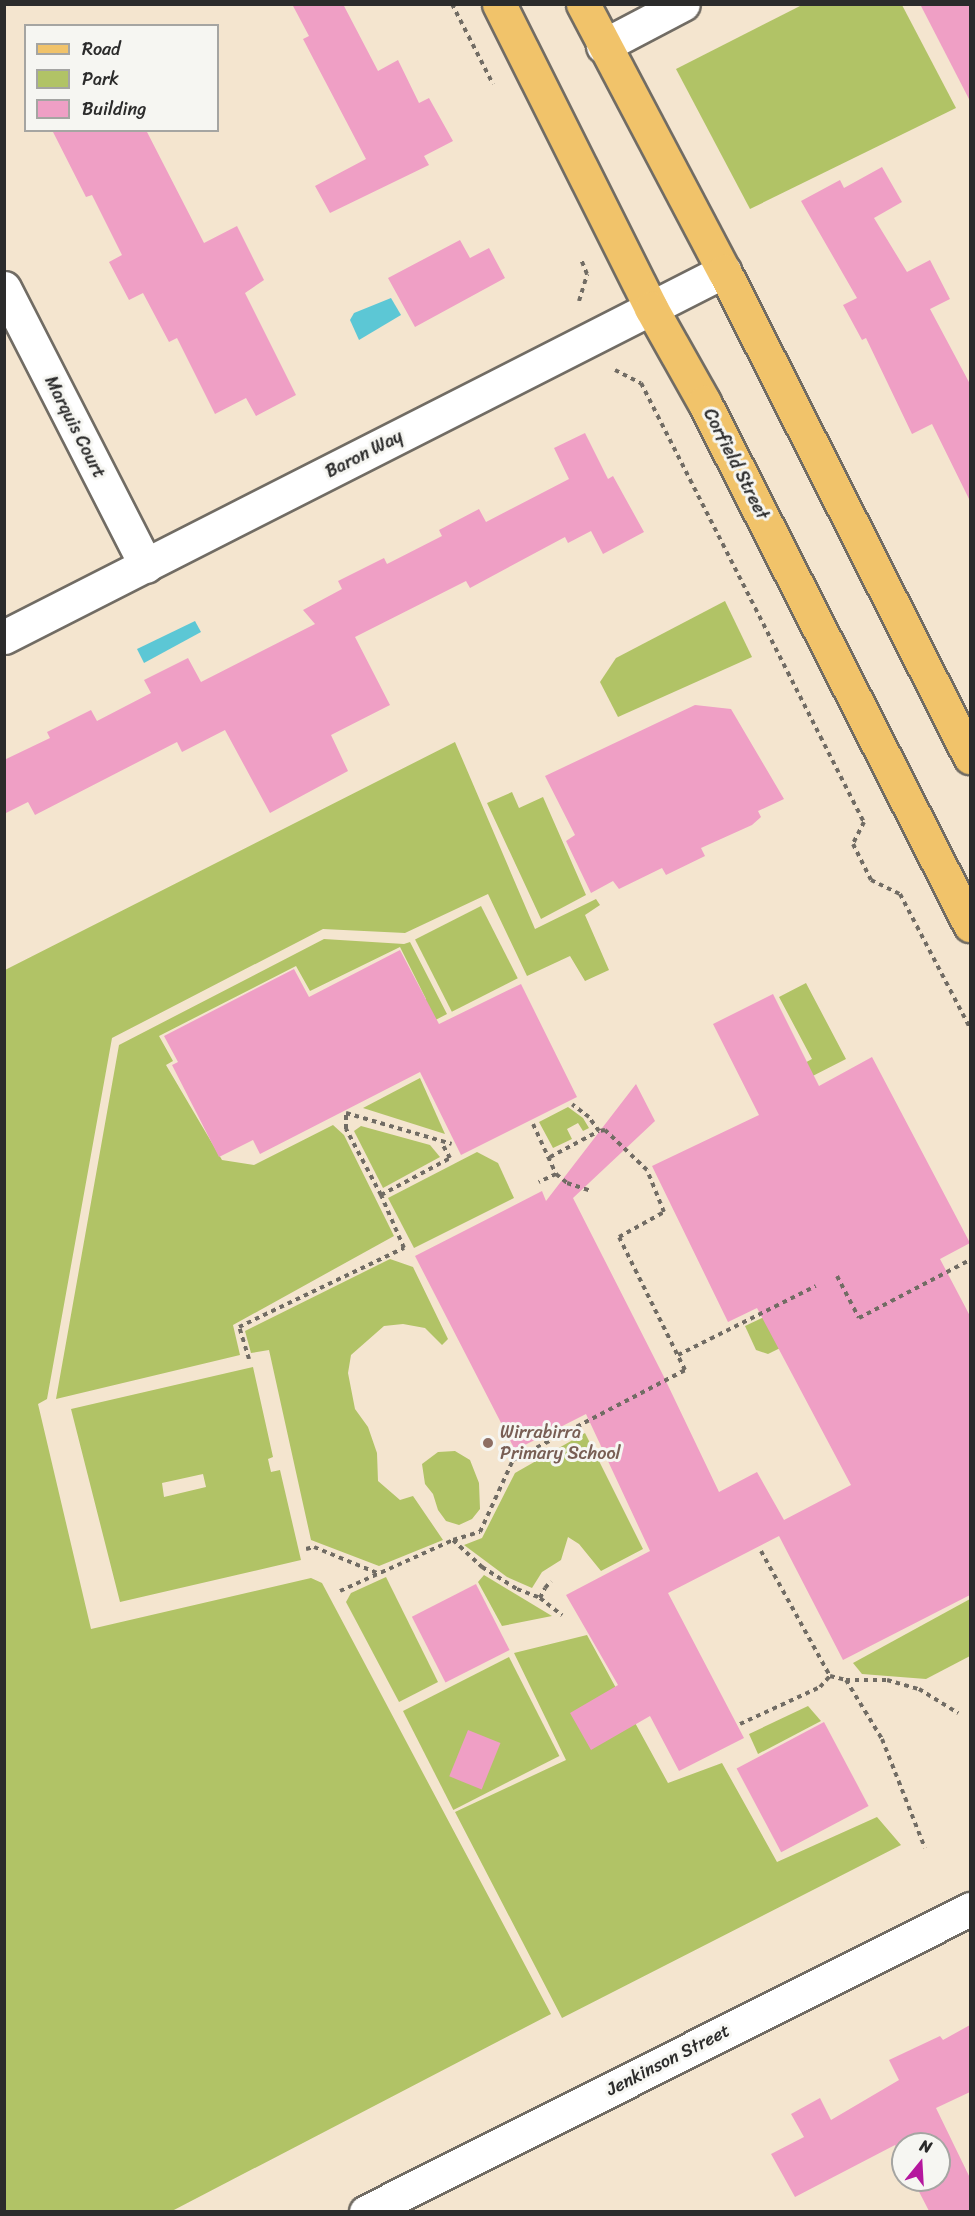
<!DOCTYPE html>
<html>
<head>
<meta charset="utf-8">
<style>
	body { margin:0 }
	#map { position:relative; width:975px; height:2216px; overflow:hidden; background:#f4e5cf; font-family:Sriracha,sans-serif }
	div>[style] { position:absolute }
	.green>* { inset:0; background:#b1c366; transform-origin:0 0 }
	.water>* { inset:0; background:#5cc7d5 }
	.building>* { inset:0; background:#ef9fc5; transform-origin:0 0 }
	.path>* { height:4px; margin-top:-2px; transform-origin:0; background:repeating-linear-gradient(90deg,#716c64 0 4.5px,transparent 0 9px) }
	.roads { filter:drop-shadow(2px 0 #716c64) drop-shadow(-2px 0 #716c64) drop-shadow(0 2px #716c64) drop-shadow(0 -2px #716c64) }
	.minor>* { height:33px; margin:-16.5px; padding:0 16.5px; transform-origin:16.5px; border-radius:16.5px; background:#fff }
	.primary>* { height:33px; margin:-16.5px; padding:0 16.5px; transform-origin:16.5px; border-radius:16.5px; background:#f1c36a }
	.dots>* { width:16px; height:16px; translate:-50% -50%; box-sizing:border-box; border:3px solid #f6f6f2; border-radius:50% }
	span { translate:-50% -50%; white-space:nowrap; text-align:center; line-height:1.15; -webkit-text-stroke:6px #f6f6f2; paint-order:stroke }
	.street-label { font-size:18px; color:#2b2b2b }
	.education-label { font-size:18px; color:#785e54 }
	.left { translate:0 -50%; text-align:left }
	.frame { position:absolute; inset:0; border:6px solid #2b2b2b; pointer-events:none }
	.legend { position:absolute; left:24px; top:24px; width:195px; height:108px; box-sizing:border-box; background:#f6f6f2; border:2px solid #a5a5a2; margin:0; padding:8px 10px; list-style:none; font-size:18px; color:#2b2b2b }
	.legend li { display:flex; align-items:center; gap:12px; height:30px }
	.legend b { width:30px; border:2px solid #a5a5a2 }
	.north { position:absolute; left:891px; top:2132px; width:60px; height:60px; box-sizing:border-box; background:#f6f6f2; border:2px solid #a5a5a2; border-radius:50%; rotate:18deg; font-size:16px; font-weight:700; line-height:24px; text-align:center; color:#2b2b2b }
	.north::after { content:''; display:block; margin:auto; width:21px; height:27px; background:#b5179e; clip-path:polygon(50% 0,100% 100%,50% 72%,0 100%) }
</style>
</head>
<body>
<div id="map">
	<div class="green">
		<div style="clip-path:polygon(802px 5px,902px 5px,956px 108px,750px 209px,676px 69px)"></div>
		<div style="clip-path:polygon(725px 601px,752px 657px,618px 717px,600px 682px,616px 658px)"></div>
		<div style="clip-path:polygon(455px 742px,535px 929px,596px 899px,600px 905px,585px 915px,609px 970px,585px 981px,570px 956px,527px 976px,488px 894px,405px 933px,323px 929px,112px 1038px,47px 1399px,38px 1404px,91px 1629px,311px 1578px,322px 1583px,551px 2014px,172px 2211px,5px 2211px,5px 970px)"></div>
		<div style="clip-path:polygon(512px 792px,519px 808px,543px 797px,586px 895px,541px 919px,487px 803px)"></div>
		<div style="left:481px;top:906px;width:81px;height:74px;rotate:63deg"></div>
		<div style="clip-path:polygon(324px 939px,404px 944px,410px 942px,447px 1014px,401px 1038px,390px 1019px,426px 999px,400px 947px,310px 991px,296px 966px,159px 1036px,173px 1061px,166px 1065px,222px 1160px,254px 1165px,333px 1125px,344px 1135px,394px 1236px,233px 1325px,240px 1355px,56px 1399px,119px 1045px)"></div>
		<div style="clip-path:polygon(806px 983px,846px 1059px,795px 1085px,788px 1072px,812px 1059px,779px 997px)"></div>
		<div style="clip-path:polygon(420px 1078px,445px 1134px,363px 1108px)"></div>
		<div style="clip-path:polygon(568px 1107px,583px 1118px,589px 1128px,583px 1131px,578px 1123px,567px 1129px,572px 1139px,553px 1148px,539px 1122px)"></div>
		<div style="clip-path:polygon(361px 1126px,430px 1145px,440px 1157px,383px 1188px,354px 1131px)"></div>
		<div style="clip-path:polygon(477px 1152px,498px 1163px,514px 1198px,414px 1248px,388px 1198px)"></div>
		<div style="clip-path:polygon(390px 1259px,413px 1267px,448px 1339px,442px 1345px,425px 1328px,403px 1324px,384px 1326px,351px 1355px,348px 1373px,355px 1409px,368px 1427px,377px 1453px,378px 1481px,400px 1500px,413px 1496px,443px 1540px,379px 1566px,311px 1540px,269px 1350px,251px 1353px,245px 1331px)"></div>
		<div style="clip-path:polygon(766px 1316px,833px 1322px,768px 1354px,756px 1350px,745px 1326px)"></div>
		<div style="clip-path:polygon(evenodd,253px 1367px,273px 1457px,268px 1459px,271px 1472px,280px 1470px,301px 1560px,120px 1602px,71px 1409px,253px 1367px,203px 1474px,206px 1487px,164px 1497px,162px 1483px,203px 1474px)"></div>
		<div style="clip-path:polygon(585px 1433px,643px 1549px,601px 1571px,579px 1544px,568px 1537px,561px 1560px,542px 1572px,532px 1588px,507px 1577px,464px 1545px,482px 1538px,515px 1473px)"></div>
		<div style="clip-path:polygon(455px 1451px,470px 1460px,479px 1483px,480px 1509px,472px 1519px,459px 1525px,446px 1521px,438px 1510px,433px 1494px,425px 1484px,422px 1464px,438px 1452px)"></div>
		<div style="clip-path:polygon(484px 1575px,552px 1616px,502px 1626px,478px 1582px)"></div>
		<div style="clip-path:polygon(386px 1577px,438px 1682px,399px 1702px,346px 1602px,351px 1593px)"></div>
		<div style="clip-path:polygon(970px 1599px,970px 1656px,926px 1679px,862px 1674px,853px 1663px)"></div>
		<div style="clip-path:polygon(587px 1635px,668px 1783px,722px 1763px,777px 1862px,877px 1817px,901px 1845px,562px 2018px,455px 1812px,566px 1760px,514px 1653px)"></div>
		<div style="left:509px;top:1657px;width:111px;height:119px;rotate:63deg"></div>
		<div style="clip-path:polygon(808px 1706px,821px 1721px,758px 1754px,749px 1734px)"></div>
	</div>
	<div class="water">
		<div style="clip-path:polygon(391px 298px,401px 315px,359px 340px,350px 320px,354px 313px)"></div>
		<div style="clip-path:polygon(195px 621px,201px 632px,144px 663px,137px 649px)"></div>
	</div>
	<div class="building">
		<div style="clip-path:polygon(292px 4px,343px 4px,378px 71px,398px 60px,419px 103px,429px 98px,453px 141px,424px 156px,429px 165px,330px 213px,315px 186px,366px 159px,303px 39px,309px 36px)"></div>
		<div style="clip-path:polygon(920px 4px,970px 4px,970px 101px)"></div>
		<div style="clip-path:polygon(52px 130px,146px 130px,204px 243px,237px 226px,264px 280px,245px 293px,296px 395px,256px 416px,246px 398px,215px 414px,177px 338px,169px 342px,143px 293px,129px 300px,109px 262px,122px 255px,92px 195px,86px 197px)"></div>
		<div style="clip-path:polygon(882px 167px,902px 202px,874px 218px,907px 272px,930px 260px,950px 299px,930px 309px,970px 384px,970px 501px,932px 424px,912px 434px,866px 338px,862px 340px,843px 305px,857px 298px,801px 201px,840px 180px,844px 188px)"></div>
		<div style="clip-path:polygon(460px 240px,470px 258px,489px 248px,505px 278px,415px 327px,388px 278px)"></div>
		<div style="clip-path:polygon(585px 433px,608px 479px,613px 476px,644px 532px,603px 554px,591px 531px,568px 543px,565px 537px,470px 588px,466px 581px,355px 637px,390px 705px,331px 735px,348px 771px,270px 813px,225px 730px,182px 752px,177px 742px,35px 815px,28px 802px,4px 814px,4px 760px,50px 738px,47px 732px,91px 710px,97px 721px,151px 693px,144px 680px,188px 658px,201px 682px,315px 624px,303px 610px,342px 589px,338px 581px,384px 558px,387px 564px,442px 536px,439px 530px,479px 509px,486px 522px,569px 479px,554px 448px)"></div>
		<div style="clip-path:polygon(695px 705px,731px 709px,784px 799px,758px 811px,761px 817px,752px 825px,701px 848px,705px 856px,666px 875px,662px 868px,619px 889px,613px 881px,591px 893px,566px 841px,575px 835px,545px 776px)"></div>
		<div style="clip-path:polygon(400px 950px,439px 1024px,521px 984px,577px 1097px,461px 1155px,420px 1072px,260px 1154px,253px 1140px,219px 1157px,172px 1065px,178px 1062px,164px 1036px,294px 969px,309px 997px)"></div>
		<div style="clip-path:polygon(773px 994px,819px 1086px,872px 1057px,970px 1243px,940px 1259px,970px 1316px,970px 1595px,843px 1660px,779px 1536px,668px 1593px,744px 1738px,679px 1771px,650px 1716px,591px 1750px,570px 1713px,618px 1685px,566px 1595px,650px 1551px,586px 1414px,515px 1450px,415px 1256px,542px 1191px,546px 1201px,636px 1084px,655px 1121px,573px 1198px,663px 1375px,719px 1492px,757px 1472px,784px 1520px,851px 1485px,757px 1308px,728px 1322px,652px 1166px,759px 1115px,713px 1024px)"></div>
		<div style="left:476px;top:1584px;width:74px;height:72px;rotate:63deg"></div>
		<div style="left:824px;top:1722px;width:95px;height:99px;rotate:62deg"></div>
		<div style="left:468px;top:1730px;width:35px;height:50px;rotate:22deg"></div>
		<div style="clip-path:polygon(970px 2025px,970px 2092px,936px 2108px,970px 2178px,970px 2211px,929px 2211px,913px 2180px,939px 2180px,939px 2144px,903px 2144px,903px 2161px,895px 2145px,795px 2197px,771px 2154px,804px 2137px,791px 2114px,820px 2098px,831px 2120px,899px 2080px,889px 2060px,940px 2036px,943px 2040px)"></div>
	</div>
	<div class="path">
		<div style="left:452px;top:4px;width:90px;rotate:62.9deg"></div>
		<div style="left:579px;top:301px;width:28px;rotate:-73deg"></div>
		<div style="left:587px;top:274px;width:16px;rotate:-112deg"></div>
		<div style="left:615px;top:370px;width:29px;rotate:27deg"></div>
		<div style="left:641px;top:383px;width:492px;rotate:63.1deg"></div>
		<div style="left:864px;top:822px;width:25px;rotate:117deg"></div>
		<div style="left:853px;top:844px;width:40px;rotate:63.4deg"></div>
		<div style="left:871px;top:880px;width:32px;rotate:26deg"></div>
		<div style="left:900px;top:894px;width:151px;rotate:62.4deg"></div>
		<div style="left:533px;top:1124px;width:55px;rotate:65.3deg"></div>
		<div style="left:556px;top:1174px;width:19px;rotate:155deg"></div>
		<div style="left:550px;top:1157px;width:55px;rotate:-28deg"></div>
		<div style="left:556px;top:1174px;width:14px;rotate:39deg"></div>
		<div style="left:567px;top:1183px;width:26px;rotate:18deg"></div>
		<div style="left:381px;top:1195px;width:78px;rotate:-28.2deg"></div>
		<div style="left:450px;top:1158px;width:18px;rotate:-119deg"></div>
		<div style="left:837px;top:1276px;width:47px;rotate:62.4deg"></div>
		<div style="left:859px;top:1318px;width:125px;rotate:-27.6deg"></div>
		<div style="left:678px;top:1355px;width:154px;rotate:-26.6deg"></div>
		<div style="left:249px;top:1359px;width:34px;rotate:-107deg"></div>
		<div style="left:239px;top:1327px;width:183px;rotate:-25.6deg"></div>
		<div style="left:404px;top:1248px;width:58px;rotate:-113.5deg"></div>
		<div style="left:381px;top:1195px;width:75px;rotate:-117.9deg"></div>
		<div style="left:346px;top:1129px;width:16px;rotate:-90deg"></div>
		<div style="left:346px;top:1113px;width:110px;rotate:16.3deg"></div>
		<div style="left:453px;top:1540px;width:28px;rotate:-17deg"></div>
		<div style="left:480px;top:1532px;width:79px;rotate:-65.4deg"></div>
		<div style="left:513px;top:1460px;width:194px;rotate:-27.6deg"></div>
		<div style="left:685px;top:1370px;width:148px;rotate:-116.4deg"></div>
		<div style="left:619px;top:1237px;width:51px;rotate:-29.1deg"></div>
		<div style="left:664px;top:1212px;width:45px;rotate:-112deg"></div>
		<div style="left:647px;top:1170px;width:58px;rotate:-136.4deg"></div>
		<div style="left:605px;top:1130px;width:6px;rotate:171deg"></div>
		<div style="left:599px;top:1131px;width:17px;rotate:-126deg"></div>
		<div style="left:589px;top:1117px;width:21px;rotate:-143deg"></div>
		<div style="left:306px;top:1549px;width:8px;rotate:-14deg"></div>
		<div style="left:314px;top:1547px;width:68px;rotate:22.4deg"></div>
		<div style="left:761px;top:1551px;width:143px;rotate:61.1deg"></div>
		<div style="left:830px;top:1676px;width:16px;rotate:14deg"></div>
		<div style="left:846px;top:1680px;width:41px"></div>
		<div style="left:887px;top:1680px;width:33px;rotate:16deg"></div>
		<div style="left:919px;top:1689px;width:46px;rotate:31.6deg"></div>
		<div style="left:340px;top:1591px;width:124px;rotate:-24.3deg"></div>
		<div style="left:453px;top:1540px;width:40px;rotate:43deg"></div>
		<div style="left:482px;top:1567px;width:41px;rotate:32.2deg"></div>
		<div style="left:517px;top:1589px;width:25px;rotate:21deg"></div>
		<div style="left:540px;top:1598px;width:28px;rotate:38deg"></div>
		<div style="left:540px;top:1598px;width:11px;rotate:-63deg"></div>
		<div style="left:545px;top:1588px;width:9px;rotate:-49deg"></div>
		<div style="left:846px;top:1680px;width:69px;rotate:58.6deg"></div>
		<div style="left:882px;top:1739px;width:117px;rotate:68.5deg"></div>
		<div style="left:740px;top:1724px;width:88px;rotate:-24.8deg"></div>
		<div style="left:820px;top:1687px;width:15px;rotate:-48deg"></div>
	</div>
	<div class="roads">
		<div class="minor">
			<div style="left:603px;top:46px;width:90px;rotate:-27.7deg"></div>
			<div style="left:4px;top:288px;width:312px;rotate:62.9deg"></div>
			<div style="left:4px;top:637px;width:808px;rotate:-26.95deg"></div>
			<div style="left:366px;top:2212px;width:676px;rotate:-26.64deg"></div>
		</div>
		<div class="primary">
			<div style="left:499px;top:4px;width:340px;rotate:63.4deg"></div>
			<div style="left:651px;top:308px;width:108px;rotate:60.6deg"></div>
			<div style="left:704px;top:402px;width:587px;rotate:63.04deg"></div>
			<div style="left:583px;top:4px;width:302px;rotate:62.2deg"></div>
			<div style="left:724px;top:271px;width:545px;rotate:63.15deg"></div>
		</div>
	</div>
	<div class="dots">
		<div style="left:488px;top:1443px;background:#8d6e63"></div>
	</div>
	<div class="street-label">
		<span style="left:75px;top:427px;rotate:63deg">Marquis Court</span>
		<span style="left:364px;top:454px;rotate:-27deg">Baron Way</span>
		<span style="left:736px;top:464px;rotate:63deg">Corfield Street</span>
		<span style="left:668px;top:2060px;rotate:-27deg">Jenkinson Street</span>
	</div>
	<div class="education-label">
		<span class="left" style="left:500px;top:1443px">Wirrabirra<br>Primary School</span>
	</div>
	<div class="frame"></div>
	<ul class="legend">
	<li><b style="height:8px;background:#f1c36a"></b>Road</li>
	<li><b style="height:16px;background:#b1c366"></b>Park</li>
	<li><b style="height:16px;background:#ef9fc5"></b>Building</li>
	</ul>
	<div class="north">N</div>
</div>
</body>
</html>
